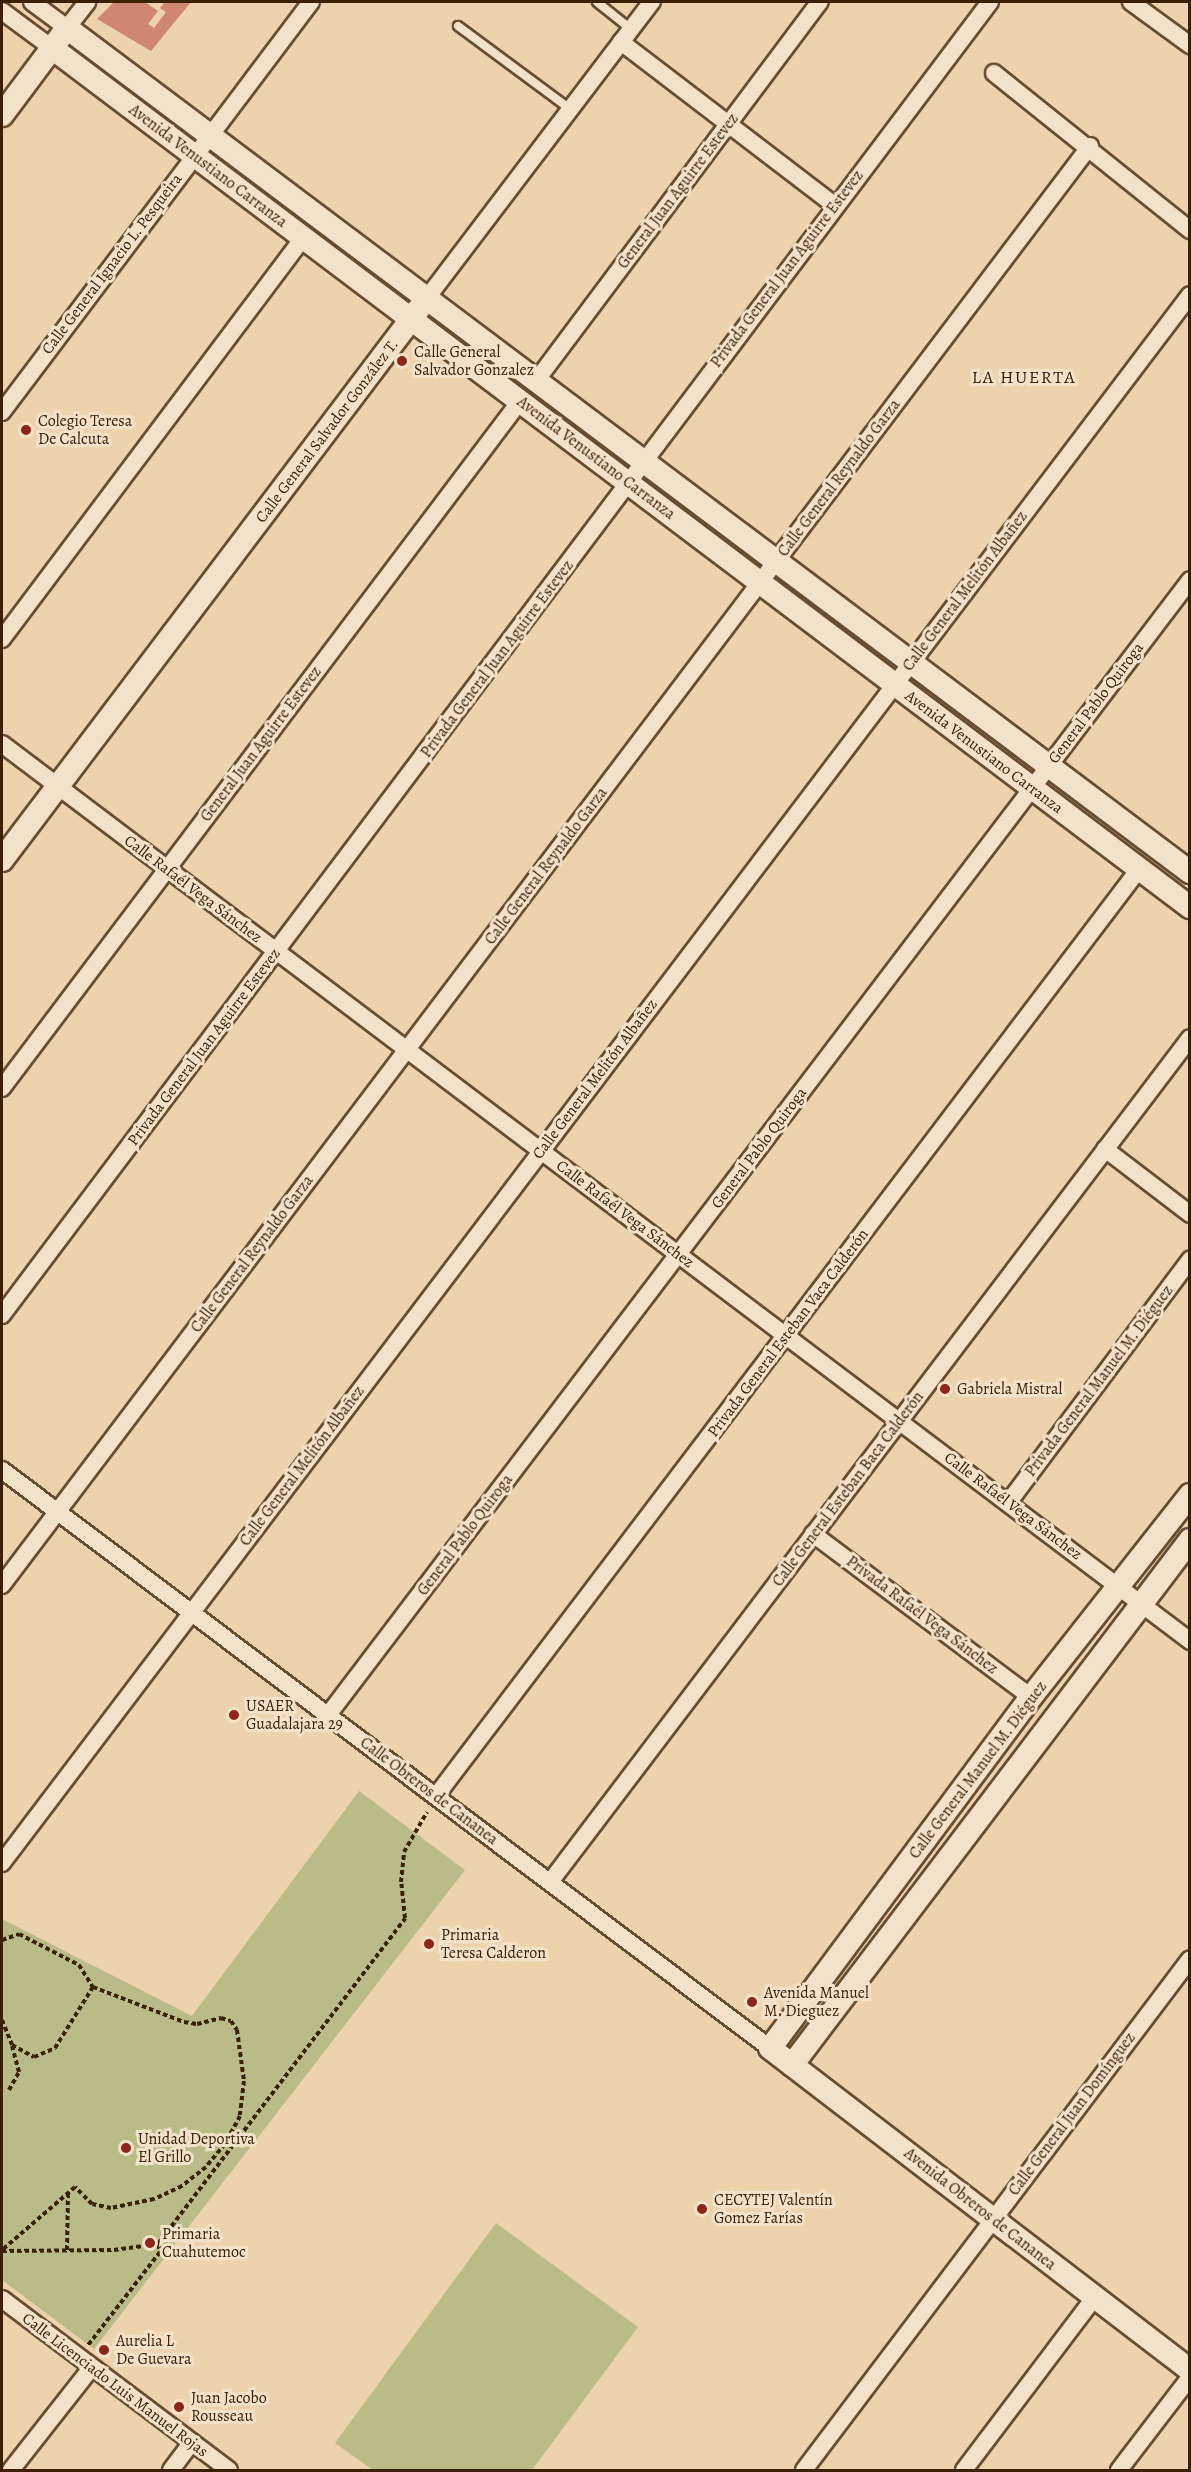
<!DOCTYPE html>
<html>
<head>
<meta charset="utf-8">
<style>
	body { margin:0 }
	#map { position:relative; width:1191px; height:2472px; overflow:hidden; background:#ecd3ad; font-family:Alegreya,serif }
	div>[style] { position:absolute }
	.green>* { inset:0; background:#babc88 }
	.building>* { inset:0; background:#cf8770 }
	.path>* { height:4px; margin-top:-2px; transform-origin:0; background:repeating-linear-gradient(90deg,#3b2006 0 4.5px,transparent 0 7.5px) }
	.roads { filter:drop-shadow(2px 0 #674d30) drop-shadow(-2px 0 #674d30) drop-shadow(0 2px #674d30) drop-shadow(0 -2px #674d30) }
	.lane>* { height:8px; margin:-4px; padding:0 4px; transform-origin:4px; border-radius:4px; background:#f3e2ca }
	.street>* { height:16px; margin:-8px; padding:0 8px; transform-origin:8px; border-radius:8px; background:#f3e2ca }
	.secondary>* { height:22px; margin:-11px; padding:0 11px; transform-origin:11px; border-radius:11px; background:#f3e2ca }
	.dots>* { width:16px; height:16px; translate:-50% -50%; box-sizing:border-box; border:3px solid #f3e2ca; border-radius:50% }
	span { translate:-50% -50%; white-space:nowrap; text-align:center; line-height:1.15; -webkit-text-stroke:6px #f3e2ca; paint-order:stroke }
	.street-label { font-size:16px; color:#3b2006 }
	.poi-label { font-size:16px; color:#3b2006 }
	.left { translate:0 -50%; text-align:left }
	.neighbourhood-label { font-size:18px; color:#3b2006; letter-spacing:1.5px }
	.frame { position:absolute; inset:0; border:3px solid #3b2006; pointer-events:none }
</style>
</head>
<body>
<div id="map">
	<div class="green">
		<div style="clip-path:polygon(359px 1791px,465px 1870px,94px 2349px,2px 2280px,2px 1919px,192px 2016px)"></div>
		<div style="clip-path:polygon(496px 2223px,638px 2327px,532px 2470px,373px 2470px,335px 2443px)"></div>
	</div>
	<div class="building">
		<div style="clip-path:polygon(114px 2px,145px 2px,158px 11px,148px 24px,154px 28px,166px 12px,160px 8px,165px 2px,191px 2px,151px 51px,97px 19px)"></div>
	</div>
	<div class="path">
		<div style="left:2px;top:1940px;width:18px;rotate:-19deg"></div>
		<div style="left:19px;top:1934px;width:68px;rotate:27.3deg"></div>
		<div style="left:79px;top:1965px;width:26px;rotate:58deg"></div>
		<div style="left:93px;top:1987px;width:97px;rotate:21deg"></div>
		<div style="left:184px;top:2022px;width:13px;rotate:9deg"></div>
		<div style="left:197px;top:2024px;width:25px;rotate:-14deg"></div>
		<div style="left:221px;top:2018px;width:10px;rotate:17deg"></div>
		<div style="left:231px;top:2021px;width:11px;rotate:56deg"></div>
		<div style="left:237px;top:2030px;width:51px;rotate:82.2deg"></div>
		<div style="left:244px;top:2081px;width:35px;rotate:97deg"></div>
		<div style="left:240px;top:2116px;width:32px;rotate:118deg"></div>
		<div style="left:225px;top:2144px;width:30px;rotate:130deg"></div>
		<div style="left:206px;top:2167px;width:31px;rotate:142deg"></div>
		<div style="left:182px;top:2186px;width:31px;rotate:155deg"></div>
		<div style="left:154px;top:2199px;width:44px;rotate:168.2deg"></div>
		<div style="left:111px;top:2208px;width:19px;rotate:-168deg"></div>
		<div style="left:92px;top:2204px;width:24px;rotate:-135deg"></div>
		<div style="left:75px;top:2187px;width:96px;rotate:139.2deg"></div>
		<div style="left:2px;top:2020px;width:27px;rotate:68deg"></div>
		<div style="left:12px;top:2045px;width:25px;rotate:29deg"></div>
		<div style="left:34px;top:2057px;width:23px;rotate:-23deg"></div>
		<div style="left:55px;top:2048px;width:72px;rotate:-58.1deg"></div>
		<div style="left:9px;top:2090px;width:21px;rotate:-61deg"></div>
		<div style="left:19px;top:2072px;width:27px;rotate:-105deg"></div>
		<div style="left:158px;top:2244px;width:409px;rotate:-52.8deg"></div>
		<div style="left:405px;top:1918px;width:36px;rotate:-96deg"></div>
		<div style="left:401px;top:1882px;width:30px;rotate:-84deg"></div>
		<div style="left:404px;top:1852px;width:46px;rotate:-60.1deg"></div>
		<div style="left:67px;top:2250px;width:56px;rotate:-89deg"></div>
		<div style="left:2px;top:2251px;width:112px;rotate:-0.5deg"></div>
		<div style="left:114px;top:2250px;width:44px;rotate:-7.8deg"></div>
		<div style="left:158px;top:2244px;width:8px;rotate:76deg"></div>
		<div style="left:160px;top:2252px;width:118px;rotate:127.7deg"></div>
	</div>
	<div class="roads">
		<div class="lane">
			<div style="left:597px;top:2px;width:43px;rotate:38.5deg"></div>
			<div style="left:458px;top:26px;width:139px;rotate:36.5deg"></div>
		</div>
		<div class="street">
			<div style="left:32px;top:2px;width:44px;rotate:36.6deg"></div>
			<div style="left:67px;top:28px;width:33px;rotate:-52deg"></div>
			<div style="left:1131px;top:2px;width:73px;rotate:36.1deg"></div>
			<div style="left:2px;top:11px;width:62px;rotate:36.5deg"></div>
			<div style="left:621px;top:42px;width:268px;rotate:37.4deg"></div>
			<div style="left:994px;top:73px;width:251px;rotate:38.7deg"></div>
			<div style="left:427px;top:298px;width:372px;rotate:-52.8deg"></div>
			<div style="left:536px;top:381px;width:474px;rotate:-53.2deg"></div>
			<div style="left:2px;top:412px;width:513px;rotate:-53deg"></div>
			<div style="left:2px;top:639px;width:501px;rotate:-53.11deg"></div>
			<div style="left:2px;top:744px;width:1489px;rotate:37.05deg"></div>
			<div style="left:2px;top:1088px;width:860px;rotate:-52.98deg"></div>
			<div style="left:1105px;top:1149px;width:107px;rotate:37.4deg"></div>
			<div style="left:2px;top:1315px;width:1643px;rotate:-53.04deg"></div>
			<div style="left:2px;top:1470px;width:961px;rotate:36.97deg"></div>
			<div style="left:1008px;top:1503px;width:304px;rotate:-53.2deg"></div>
			<div style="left:813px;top:1534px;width:272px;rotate:36.8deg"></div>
			<div style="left:2px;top:1585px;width:1804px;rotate:-52.91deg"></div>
			<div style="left:328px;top:1715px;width:1425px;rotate:-52.78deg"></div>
			<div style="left:436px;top:1796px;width:1163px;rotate:-52.82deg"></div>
			<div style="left:2px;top:1863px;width:1967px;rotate:-52.85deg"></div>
			<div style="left:550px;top:1882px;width:1059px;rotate:-52.83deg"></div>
			<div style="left:2px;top:2299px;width:284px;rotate:37deg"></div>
			<div style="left:11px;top:2470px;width:131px;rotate:-51.8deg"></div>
			<div style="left:171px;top:2470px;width:35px;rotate:-53deg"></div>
			<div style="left:804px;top:2470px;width:640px;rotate:-52.93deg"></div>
			<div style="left:964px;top:2470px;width:217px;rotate:-52.9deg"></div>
			<div style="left:1119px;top:2470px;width:117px;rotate:-52.6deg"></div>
		</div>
		<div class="secondary">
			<div style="left:52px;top:48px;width:1426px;rotate:37.05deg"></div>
			<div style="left:2px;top:115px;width:109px;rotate:-53.2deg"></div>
			<div style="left:67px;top:28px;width:1405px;rotate:36.93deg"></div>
			<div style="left:2px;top:860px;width:695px;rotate:-52.9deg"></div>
			<div style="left:1190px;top:1495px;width:257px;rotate:128.2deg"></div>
			<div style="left:1031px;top:1697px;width:437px;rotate:126.6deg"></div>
			<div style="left:770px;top:2048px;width:529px;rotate:37.48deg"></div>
			<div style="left:792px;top:2065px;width:659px;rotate:-52.83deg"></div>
		</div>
	</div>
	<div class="dots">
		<div style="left:402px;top:361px;background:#8f2418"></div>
		<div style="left:26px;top:430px;background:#8f2418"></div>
		<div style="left:945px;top:1389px;background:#8f2418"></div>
		<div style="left:234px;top:1715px;background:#8f2418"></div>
		<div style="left:429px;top:1944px;background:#8f2418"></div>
		<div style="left:752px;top:2002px;background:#8f2418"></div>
		<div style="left:126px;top:2148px;background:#8f2418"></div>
		<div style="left:702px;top:2209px;background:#8f2418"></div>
		<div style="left:150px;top:2243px;background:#8f2418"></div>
		<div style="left:104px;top:2350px;background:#8f2418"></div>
		<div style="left:179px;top:2407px;background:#8f2418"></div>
	</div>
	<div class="street-label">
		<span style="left:208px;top:166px;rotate:37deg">Avenida Venustiano Carranza</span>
		<span style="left:678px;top:191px;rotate:-53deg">General Juan Aguirre Estevez</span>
		<span style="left:112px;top:264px;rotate:-53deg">Calle General Ignacio L. Pesqueira</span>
		<span style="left:787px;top:269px;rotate:-53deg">Privada General Juan Aguirre Estevez</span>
		<span style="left:327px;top:431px;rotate:-53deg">Calle General Salvador González T.</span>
		<span style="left:596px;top:458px;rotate:37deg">Avenida Venustiano Carranza</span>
		<span style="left:839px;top:478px;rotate:-53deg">Calle General Reynaldo Garza</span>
		<span style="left:965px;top:591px;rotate:-53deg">Calle General Melitón Albañez</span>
		<span style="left:497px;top:659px;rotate:-53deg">Privada General Juan Aguirre Estevez</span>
		<span style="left:1096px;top:703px;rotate:-53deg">General Pablo Quiroga</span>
		<span style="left:261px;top:744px;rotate:-53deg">General Juan Aguirre Estevez</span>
		<span style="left:984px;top:752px;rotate:37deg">Avenida Venustiano Carranza</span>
		<span style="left:546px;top:866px;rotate:-53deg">Calle General Reynaldo Garza</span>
		<span style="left:193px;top:889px;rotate:37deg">Calle Rafaél Vega Sánchez</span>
		<span style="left:204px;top:1047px;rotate:-53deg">Privada General Juan Aguirre Estevez</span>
		<span style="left:595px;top:1079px;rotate:-53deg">Calle General Melitón Albañez</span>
		<span style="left:759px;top:1148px;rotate:-53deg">General Pablo Quiroga</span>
		<span style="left:625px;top:1214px;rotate:37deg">Calle Rafaél Vega Sánchez</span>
		<span style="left:252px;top:1254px;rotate:-53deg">Calle General Reynaldo Garza</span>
		<span style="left:788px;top:1333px;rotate:-53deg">Privada General Esteban Vaca Calderón</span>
		<span style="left:1099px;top:1381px;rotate:-53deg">Privada General Manuel M. Diéguez</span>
		<span style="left:302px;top:1466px;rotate:-53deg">Calle General Melitón Albañez</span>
		<span style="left:848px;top:1489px;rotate:-53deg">Calle General Esteban Baca Calderón</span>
		<span style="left:1013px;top:1506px;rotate:37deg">Calle Rafaél Vega Sánchez</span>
		<span style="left:465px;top:1535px;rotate:-53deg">General Pablo Quiroga</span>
		<span style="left:922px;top:1615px;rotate:37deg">Privada Rafaél Vega Sánchez</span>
		<span style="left:978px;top:1770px;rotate:-53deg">Calle General Manuel M. Diéguez</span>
		<span style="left:429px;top:1791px;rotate:37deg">Calle Obreros de Cananea</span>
		<span style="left:1072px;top:2114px;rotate:-53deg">Calle General Juan Domínguez</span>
		<span style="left:980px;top:2209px;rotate:38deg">Avenida Obreros de Cananea</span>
		<span style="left:115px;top:2385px;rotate:37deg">Calle Licenciado Luis Manuel Rojas</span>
	</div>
	<div class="poi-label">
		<span class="left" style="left:414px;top:361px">Calle General<br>Salvador Gonzalez</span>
		<span class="left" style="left:38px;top:430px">Colegio Teresa<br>De Calcuta</span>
		<span class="left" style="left:957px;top:1389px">Gabriela Mistral</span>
		<span class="left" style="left:246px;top:1715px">USAER<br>Guadalajara 29</span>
		<span class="left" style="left:441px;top:1944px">Primaria<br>Teresa Calderon</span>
		<span class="left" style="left:764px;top:2002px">Avenida Manuel<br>M. Dieguez</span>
		<span class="left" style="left:138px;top:2148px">Unidad Deportiva<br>El Grillo</span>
		<span class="left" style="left:714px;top:2209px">CECYTEJ Valentín<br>Gomez Farías</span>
		<span class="left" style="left:162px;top:2243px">Primaria<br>Cuahutemoc</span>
		<span class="left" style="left:116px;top:2350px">Aurelia L<br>De Guevara</span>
		<span class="left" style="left:191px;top:2407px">Juan Jacobo<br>Rousseau</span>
	</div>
	<div class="neighbourhood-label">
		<span style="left:1024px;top:377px">LA HUERTA</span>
	</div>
	<div class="frame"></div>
</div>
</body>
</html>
